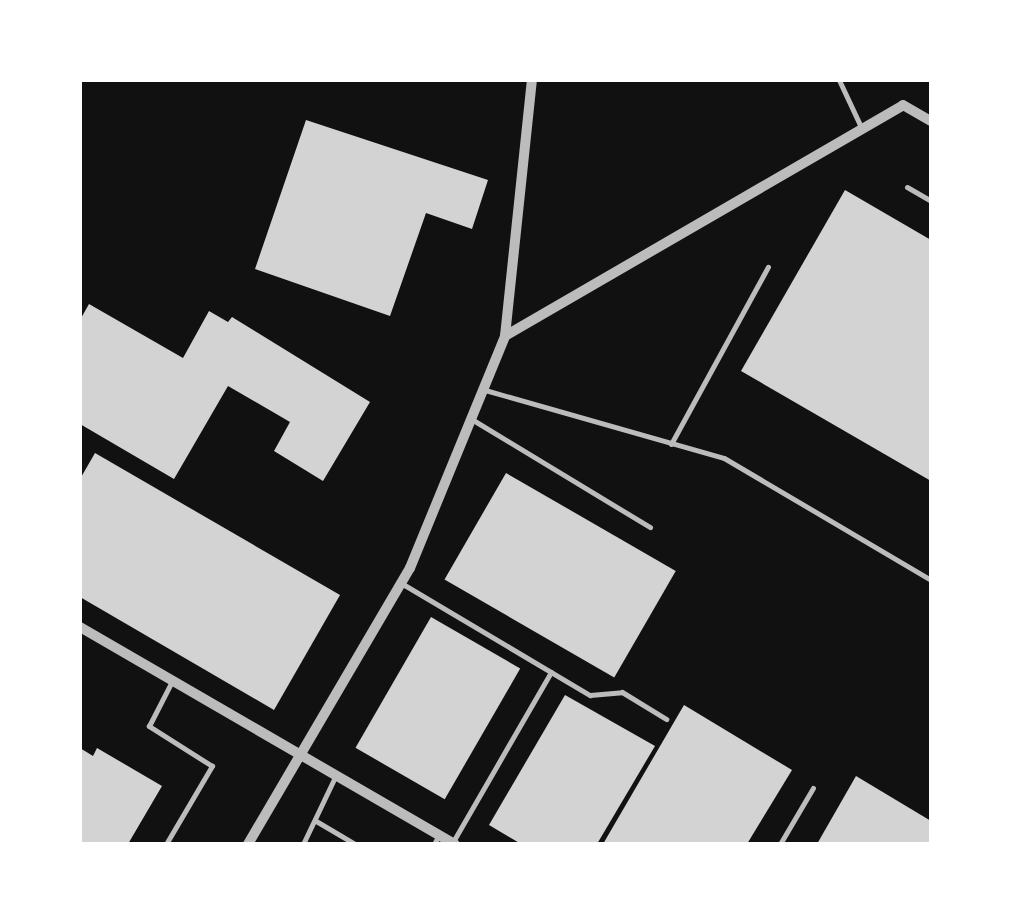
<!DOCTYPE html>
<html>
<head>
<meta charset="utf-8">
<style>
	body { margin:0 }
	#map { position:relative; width:1011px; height:924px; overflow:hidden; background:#111; font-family:"Fira Sans",sans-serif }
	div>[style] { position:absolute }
	.building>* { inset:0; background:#d3d3d3; transform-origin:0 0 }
	.service>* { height:5px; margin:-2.5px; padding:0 2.5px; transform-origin:2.5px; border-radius:2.5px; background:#bcbcbc }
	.minor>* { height:10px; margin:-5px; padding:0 5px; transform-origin:5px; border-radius:5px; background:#bcbcbc }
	span { translate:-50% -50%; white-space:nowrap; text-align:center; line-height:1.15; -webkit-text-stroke:8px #fff; paint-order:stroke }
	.frame { position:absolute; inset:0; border:82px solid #fff; pointer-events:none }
</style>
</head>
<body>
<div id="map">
	<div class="building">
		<div style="clip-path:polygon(306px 120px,488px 180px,472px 229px,426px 213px,390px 316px,255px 269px)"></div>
		<div style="clip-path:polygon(845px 190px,931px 240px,931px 481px,741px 371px)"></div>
		<div style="clip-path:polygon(89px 304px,183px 358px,209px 311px,228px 322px,232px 317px,370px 402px,323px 481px,274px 451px,290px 422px,228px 386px,174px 479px,80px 424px,80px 320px)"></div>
		<div style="clip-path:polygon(95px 453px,340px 595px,274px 710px,80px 597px,80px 479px)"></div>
		<div style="left:506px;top:473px;width:196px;height:123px;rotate:30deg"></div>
		<div style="left:431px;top:617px;width:103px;height:151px;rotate:30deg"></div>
		<div style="clip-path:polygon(565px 695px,655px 746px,597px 844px,521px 844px,489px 825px)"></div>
		<div style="clip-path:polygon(684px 705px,792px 770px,747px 844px,603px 844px)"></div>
		<div style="clip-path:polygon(80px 748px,93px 756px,97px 748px,162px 786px,128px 844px,80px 844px)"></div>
		<div style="clip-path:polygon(856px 776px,931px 821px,931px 844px,817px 844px)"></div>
	</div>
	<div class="service">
		<div style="left:839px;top:80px;width:52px;rotate:64.9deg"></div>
		<div style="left:907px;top:187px;width:28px;rotate:30deg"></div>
		<div style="left:485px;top:390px;width:248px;rotate:15.9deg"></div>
		<div style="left:724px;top:458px;width:240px;rotate:30.5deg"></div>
		<div style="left:473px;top:420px;width:207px;rotate:31.2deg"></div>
		<div style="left:671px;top:444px;width:202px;rotate:-61.3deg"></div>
		<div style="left:401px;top:583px;width:220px;rotate:30.7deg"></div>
		<div style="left:590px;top:695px;width:32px;rotate:-5deg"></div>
		<div style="left:622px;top:692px;width:52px;rotate:31.5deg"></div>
		<div style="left:316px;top:821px;width:45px;rotate:30.5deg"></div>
		<div style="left:454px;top:840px;width:194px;rotate:-60deg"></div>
		<div style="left:166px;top:844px;width:91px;rotate:-59.5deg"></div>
		<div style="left:212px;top:766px;width:75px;rotate:-147.6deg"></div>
		<div style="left:149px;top:726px;width:48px;rotate:-62.9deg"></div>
		<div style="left:303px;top:844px;width:74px;rotate:-64.5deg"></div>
		<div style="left:434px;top:844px;width:10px;rotate:-61deg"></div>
		<div style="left:780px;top:844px;width:65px;rotate:-59.5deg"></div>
	</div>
	<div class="minor">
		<div style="left:505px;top:336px;width:460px;rotate:-30.1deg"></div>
		<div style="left:903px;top:105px;width:32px;rotate:30deg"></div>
		<div style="left:80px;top:627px;width:433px;rotate:30.1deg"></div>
		<div style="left:248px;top:844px;width:320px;rotate:-59.6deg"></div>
		<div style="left:410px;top:568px;width:251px;rotate:-67.7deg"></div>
		<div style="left:505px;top:336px;width:257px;rotate:-84deg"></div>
	</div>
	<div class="frame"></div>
</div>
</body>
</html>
